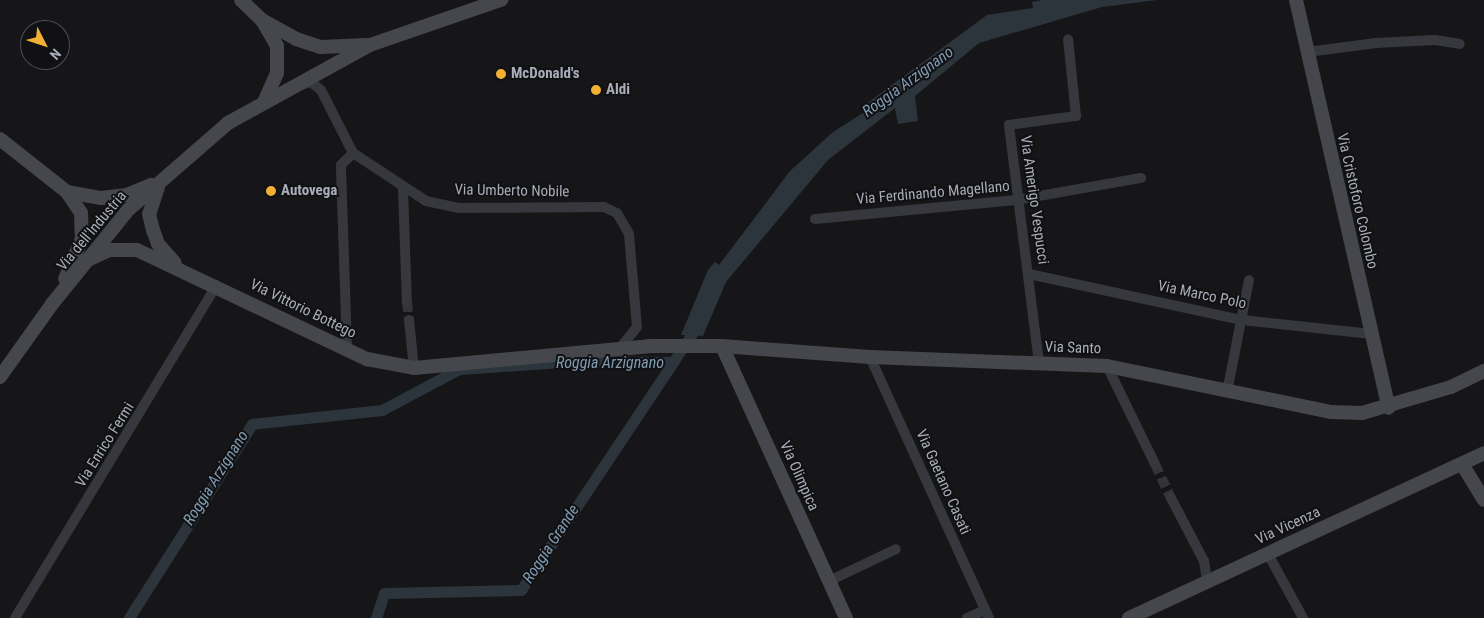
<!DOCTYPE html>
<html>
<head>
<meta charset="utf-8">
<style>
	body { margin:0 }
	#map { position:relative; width:1484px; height:618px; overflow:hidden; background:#161618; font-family:"Roboto Condensed",sans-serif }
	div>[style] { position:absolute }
	.water>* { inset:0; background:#2c353c }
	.canal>* { height:11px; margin:-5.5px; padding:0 5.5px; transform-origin:5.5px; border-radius:5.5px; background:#2c353c }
	.street-tunnel>* { height:10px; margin-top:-5px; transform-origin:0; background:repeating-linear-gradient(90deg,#333438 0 10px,transparent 0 15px) }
	.street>* { height:10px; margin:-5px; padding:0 5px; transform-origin:5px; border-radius:5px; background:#37383d }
	.secondary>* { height:14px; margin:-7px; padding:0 7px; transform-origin:7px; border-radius:7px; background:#45474d }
	.dots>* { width:14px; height:14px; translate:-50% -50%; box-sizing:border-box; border:2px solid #111113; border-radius:50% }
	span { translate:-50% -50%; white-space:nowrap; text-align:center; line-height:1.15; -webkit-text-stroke:4px #111113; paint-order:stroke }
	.poi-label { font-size:15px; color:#a8adb8; font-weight:700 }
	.left { translate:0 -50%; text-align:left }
	.street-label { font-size:15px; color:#a8adb8 }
	.water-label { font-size:16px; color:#7f9bb3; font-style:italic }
	.north { position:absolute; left:20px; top:20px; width:50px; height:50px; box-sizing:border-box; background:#111113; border:1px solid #4d4f55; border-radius:50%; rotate:131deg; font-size:14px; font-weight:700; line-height:20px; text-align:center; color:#a8adb8 }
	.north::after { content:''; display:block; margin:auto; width:18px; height:22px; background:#f2b134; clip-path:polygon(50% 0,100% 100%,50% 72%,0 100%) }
</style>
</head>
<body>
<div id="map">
	<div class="water">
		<div style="clip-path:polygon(1042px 0,1157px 0,1102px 7px,979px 43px,915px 96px,918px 121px,898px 124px,895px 108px,828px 160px,726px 282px,703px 336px,681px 335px,708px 270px,715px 262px,719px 265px,790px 171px,833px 132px,874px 106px,866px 104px,987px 15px,1033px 8px,1032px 2px)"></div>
	</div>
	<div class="canal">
		<div style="left:129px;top:618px;width:230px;rotate:-57.6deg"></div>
		<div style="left:252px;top:424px;width:131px;rotate:-6.1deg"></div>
		<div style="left:382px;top:410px;width:87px;rotate:-28deg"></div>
		<div style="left:459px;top:369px;width:118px;rotate:-3.9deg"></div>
		<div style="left:577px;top:361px;width:96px;rotate:0.6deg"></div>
		<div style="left:376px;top:618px;width:26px;rotate:-72deg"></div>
		<div style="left:384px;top:593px;width:137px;rotate:-1.3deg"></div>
		<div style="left:521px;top:590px;width:321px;rotate:-56.3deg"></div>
	</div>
	<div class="street-tunnel">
		<div style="left:407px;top:302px;width:18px;rotate:84deg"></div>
		<div style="left:1155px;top:464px;width:38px;rotate:65deg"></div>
	</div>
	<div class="street">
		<div style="left:1307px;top:52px;width:70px;rotate:-7.4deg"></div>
		<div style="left:1376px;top:43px;width:59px;rotate:-2.9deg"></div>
		<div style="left:1435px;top:40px;width:25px;rotate:9deg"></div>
		<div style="left:301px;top:85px;width:10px;rotate:-17deg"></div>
		<div style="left:311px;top:82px;width:13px;rotate:39deg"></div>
		<div style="left:321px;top:90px;width:71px;rotate:63.1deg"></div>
		<div style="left:353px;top:153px;width:87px;rotate:33.3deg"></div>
		<div style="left:426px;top:201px;width:34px;rotate:12deg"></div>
		<div style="left:459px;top:208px;width:145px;rotate:-0.4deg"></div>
		<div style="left:604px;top:207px;width:14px;rotate:25deg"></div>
		<div style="left:617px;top:213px;width:24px;rotate:60deg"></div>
		<div style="left:629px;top:234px;width:93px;rotate:85.1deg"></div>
		<div style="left:637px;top:327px;width:28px;rotate:129deg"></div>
		<div style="left:403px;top:190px;width:112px;rotate:88deg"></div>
		<div style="left:815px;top:219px;width:202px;rotate:-5.4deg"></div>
		<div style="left:1016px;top:200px;width:127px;rotate:-10deg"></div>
		<div style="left:1029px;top:274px;width:218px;rotate:12.2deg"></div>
		<div style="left:1242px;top:320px;width:130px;rotate:6.2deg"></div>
		<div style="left:409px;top:320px;width:48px;rotate:84.1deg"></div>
		<div style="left:347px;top:349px;width:184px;rotate:-91.9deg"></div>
		<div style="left:341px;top:165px;width:17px;rotate:-45deg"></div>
		<div style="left:870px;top:357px;width:287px;rotate:65.5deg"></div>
		<div style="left:1039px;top:363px;width:240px;rotate:-97.2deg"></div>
		<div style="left:1009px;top:125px;width:68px;rotate:-7.7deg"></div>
		<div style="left:1076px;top:116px;width:77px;rotate:-95.9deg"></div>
		<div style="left:1107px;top:366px;width:109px;rotate:63.9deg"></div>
		<div style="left:1228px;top:387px;width:109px;rotate:-78.9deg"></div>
		<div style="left:1171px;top:498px;width:71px;rotate:62.4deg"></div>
		<div style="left:1204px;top:561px;width:20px;rotate:81deg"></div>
		<div style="left:1268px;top:554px;width:73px;rotate:61.3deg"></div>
		<div style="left:829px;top:581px;width:74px;rotate:-25.5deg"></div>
		<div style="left:15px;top:618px;width:389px;rotate:-58.8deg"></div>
		<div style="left:967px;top:618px;width:20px;rotate:-24deg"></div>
	</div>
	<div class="secondary">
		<div style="left:241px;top:0;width:29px;rotate:44deg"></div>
		<div style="left:262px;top:20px;width:39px;rotate:29deg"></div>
		<div style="left:296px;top:39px;width:26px;rotate:18deg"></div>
		<div style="left:321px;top:47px;width:45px;rotate:-2.5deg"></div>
		<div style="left:1296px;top:0;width:418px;rotate:77.2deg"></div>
		<div style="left:262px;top:20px;width:30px;rotate:60deg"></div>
		<div style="left:277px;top:46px;width:27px;rotate:90deg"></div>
		<div style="left:277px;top:73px;width:32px;rotate:114deg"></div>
		<div style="left:0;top:139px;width:85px;rotate:38.3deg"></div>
		<div style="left:67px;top:192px;width:25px;rotate:56deg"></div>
		<div style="left:81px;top:213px;width:26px;rotate:88deg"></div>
		<div style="left:82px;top:239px;width:43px;rotate:113deg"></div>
		<div style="left:158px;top:187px;width:28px;rotate:108deg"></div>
		<div style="left:149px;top:214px;width:16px;rotate:76deg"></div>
		<div style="left:153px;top:230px;width:15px;rotate:70deg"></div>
		<div style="left:158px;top:244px;width:25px;rotate:48deg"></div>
		<div style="left:67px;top:192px;width:35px;rotate:10deg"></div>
		<div style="left:101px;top:198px;width:26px;rotate:-7deg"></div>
		<div style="left:127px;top:195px;width:26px;rotate:-23deg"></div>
		<div style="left:88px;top:260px;width:23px;rotate:-25deg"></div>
		<div style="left:109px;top:250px;width:28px"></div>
		<div style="left:137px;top:250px;width:255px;rotate:25.4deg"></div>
		<div style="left:367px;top:359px;width:48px;rotate:10.8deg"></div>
		<div style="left:414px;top:368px;width:236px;rotate:-5.3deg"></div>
		<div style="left:649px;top:346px;width:73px"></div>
		<div style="left:722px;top:346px;width:148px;rotate:4.3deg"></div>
		<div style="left:870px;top:357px;width:237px;rotate:2.2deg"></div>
		<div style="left:1107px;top:366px;width:229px;rotate:11.6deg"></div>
		<div style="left:1331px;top:412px;width:31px;rotate:2deg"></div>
		<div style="left:1362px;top:413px;width:93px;rotate:-16.3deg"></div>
		<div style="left:1451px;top:387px;width:37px;rotate:-26deg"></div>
		<div style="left:722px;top:346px;width:299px;rotate:65.5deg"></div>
		<div style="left:0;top:377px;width:90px;rotate:-54.5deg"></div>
		<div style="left:52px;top:304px;width:121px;rotate:-51deg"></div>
		<div style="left:128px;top:210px;width:133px;rotate:-41deg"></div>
		<div style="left:228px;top:123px;width:162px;rotate:-28.8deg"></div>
		<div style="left:370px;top:45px;width:139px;rotate:-19deg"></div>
		<div style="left:1462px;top:464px;width:42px;rotate:58.6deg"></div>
		<div style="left:1129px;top:618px;width:391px;rotate:-24.9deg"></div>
	</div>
	<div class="dots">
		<div style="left:501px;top:74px;background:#f2b134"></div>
		<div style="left:596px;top:90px;background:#f2b134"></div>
		<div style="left:271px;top:191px;background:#f2b134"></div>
	</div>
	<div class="poi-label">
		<span class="left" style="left:511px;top:74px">McDonald's</span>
		<span class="left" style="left:606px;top:90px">Aldi</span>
		<span class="left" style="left:281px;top:191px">Autovega</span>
	</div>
	<div class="street-label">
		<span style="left:512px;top:191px;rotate:1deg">Via Umberto Nobile</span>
		<span style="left:933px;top:193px;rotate:-5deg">Via Ferdinando Magellano</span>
		<span style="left:1034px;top:200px;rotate:82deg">Via Amerigo Vespucci</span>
		<span style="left:1357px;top:201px;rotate:77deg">Via Cristoforo Colombo</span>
		<span style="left:92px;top:231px;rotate:-50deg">Via dell'Industria</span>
		<span style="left:1202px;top:295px;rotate:12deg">Via Marco Polo</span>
		<span style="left:303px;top:309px;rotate:26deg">Via Vittorio Bottego</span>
		<span style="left:1073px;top:348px;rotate:2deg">Via Santo</span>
		<span style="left:105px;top:445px;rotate:-58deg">Via Enrico Fermi</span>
		<span style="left:799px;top:476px;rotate:66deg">Via Olimpica</span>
		<span style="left:943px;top:482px;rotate:66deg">Via Gaetano Casati</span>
		<span style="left:1288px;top:526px;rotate:-25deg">Via Vicenza</span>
	</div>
	<div class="water-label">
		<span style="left:908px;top:82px;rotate:-36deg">Roggia Arzignano</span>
		<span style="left:610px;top:363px">Roggia Arzignano</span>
		<span style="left:216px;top:478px;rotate:-58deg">Roggia Arzignano</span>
		<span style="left:551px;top:544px;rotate:-57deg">Roggia Grande</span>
	</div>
	<div class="north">N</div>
</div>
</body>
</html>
